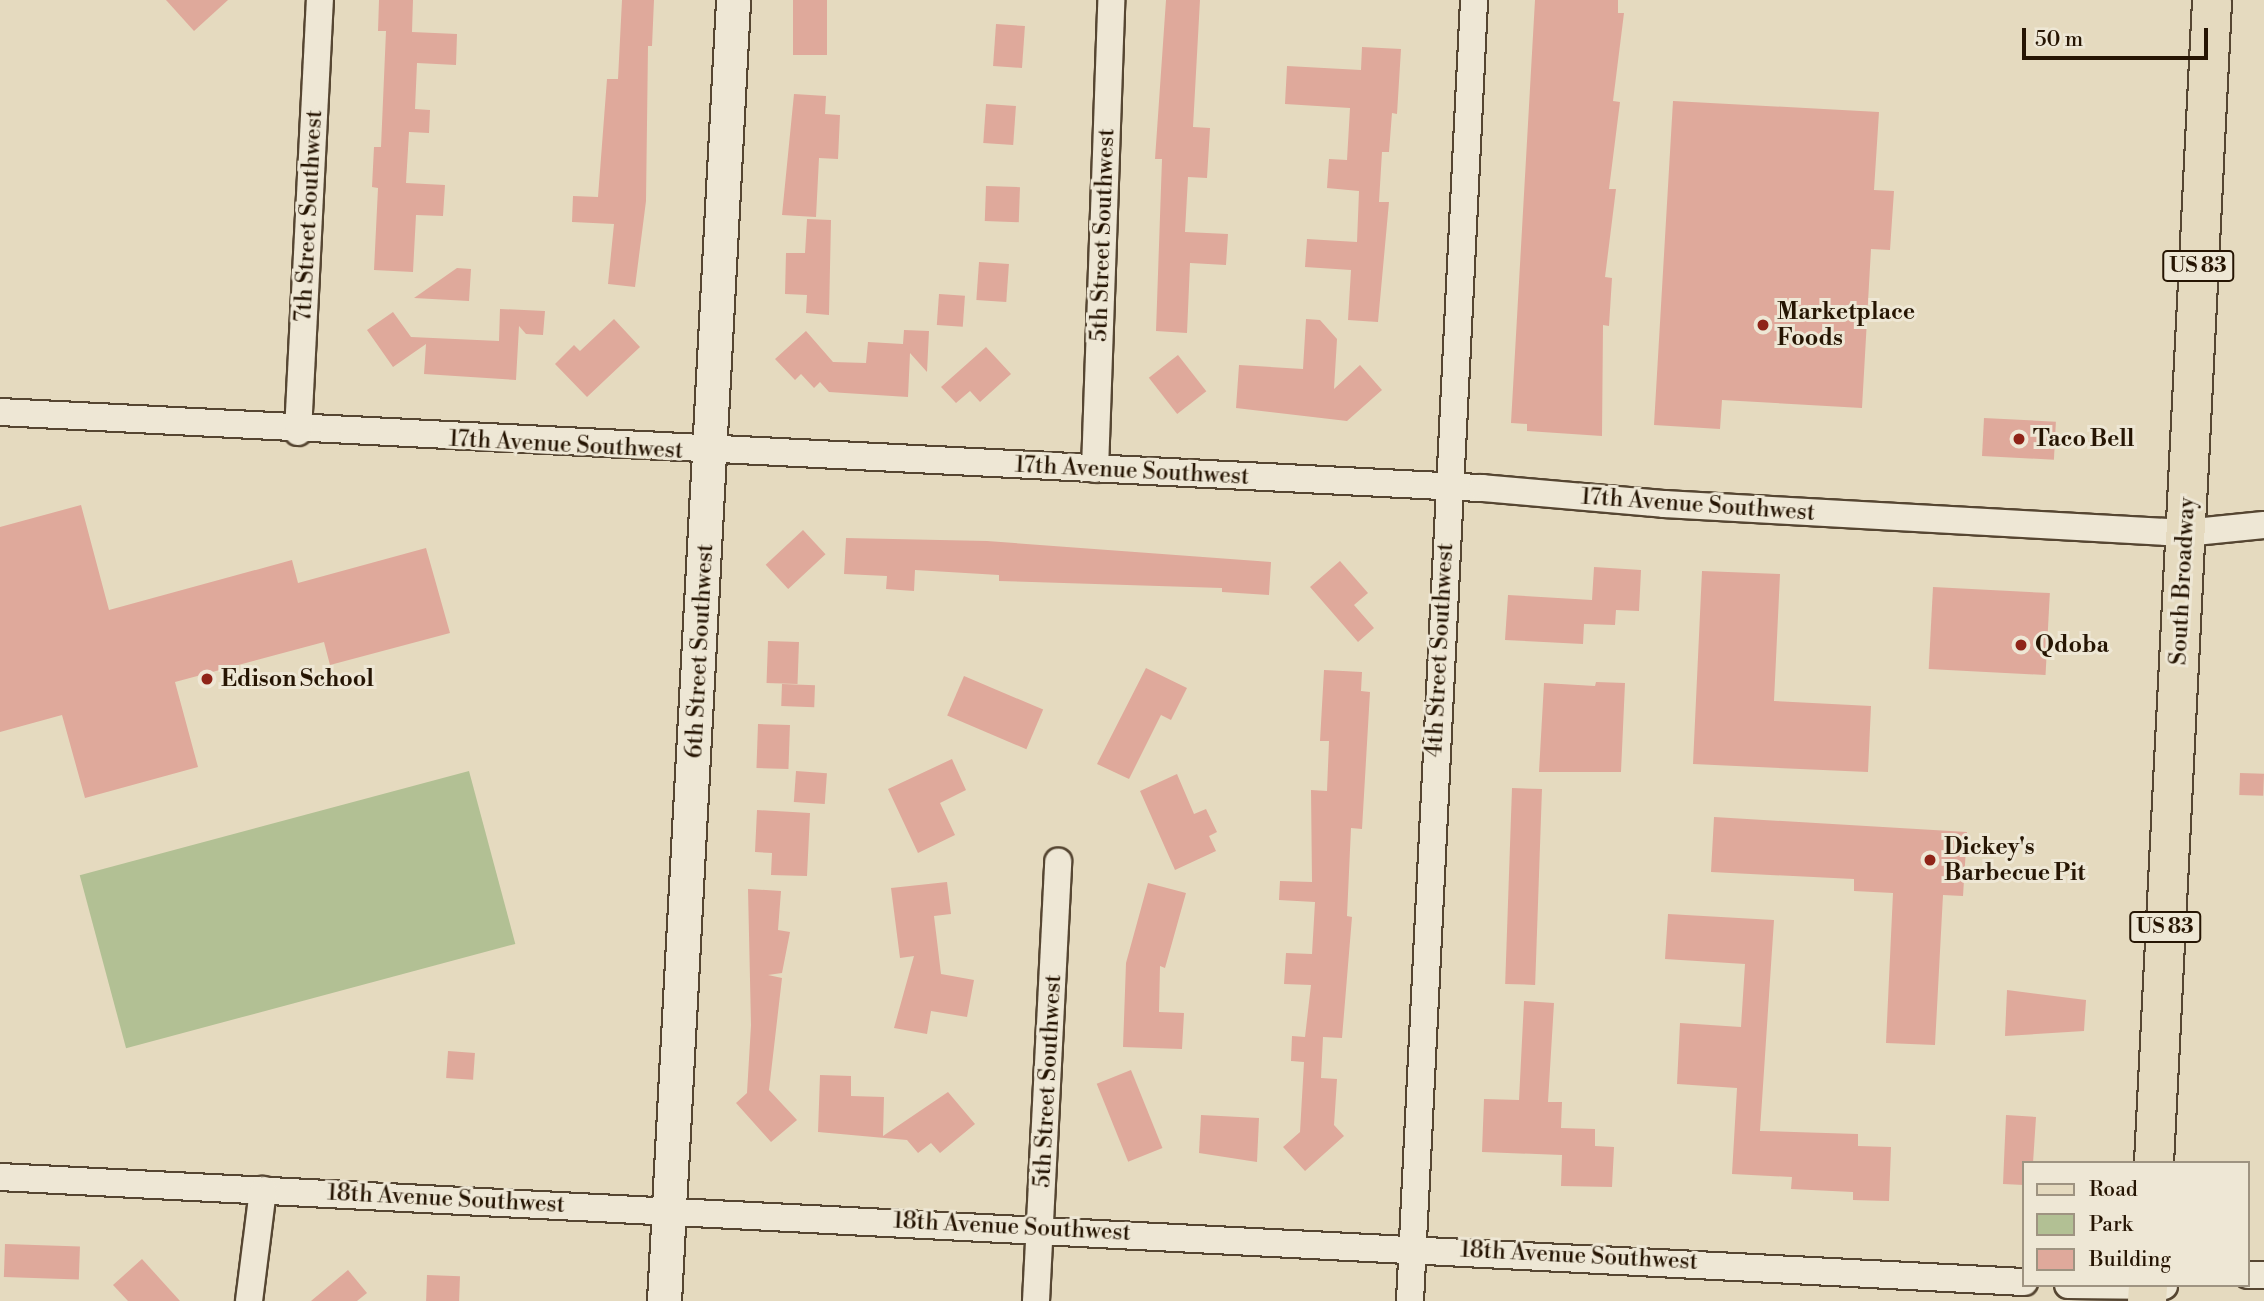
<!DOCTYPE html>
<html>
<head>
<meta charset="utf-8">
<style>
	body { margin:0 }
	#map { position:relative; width:2264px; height:1301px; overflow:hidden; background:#e5dabf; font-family:"Libre Bodoni",serif }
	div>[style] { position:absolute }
	.green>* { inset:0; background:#b2c094; transform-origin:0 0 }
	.building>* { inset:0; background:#dfa99b; transform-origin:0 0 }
	.roads { filter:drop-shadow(2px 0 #564632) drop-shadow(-2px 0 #564632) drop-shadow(0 2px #564632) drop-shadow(0 -2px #564632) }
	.minor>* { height:26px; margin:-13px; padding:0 13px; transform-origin:13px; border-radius:13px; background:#eee7d5 }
	.tertiary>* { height:33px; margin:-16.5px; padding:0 16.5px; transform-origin:16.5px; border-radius:16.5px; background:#eee7d5 }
	.primary>* { height:38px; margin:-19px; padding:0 19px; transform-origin:19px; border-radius:19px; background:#e5dabf }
	.dots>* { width:19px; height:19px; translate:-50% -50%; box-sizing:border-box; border:4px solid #eee7d5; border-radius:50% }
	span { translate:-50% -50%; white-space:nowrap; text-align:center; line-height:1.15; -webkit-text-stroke:6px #eee7d5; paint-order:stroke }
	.shield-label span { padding:2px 5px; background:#eee7d5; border:2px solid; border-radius:5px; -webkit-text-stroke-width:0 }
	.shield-label { font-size:21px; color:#261503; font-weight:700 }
	.street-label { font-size:23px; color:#261503 }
	.poi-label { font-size:23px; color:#261503; font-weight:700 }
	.left { translate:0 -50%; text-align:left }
	.legend { position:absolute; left:2022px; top:1161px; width:228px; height:126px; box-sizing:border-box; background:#eee7d5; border:2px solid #9e9381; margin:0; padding:9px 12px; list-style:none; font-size:21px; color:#261503 }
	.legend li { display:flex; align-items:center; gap:14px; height:35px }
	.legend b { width:35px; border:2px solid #9e9381 }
	.scale { position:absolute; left:2022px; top:28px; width:186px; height:32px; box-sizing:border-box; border:4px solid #261503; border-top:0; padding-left:9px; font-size:21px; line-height:24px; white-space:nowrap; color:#261503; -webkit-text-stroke:5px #eee7d5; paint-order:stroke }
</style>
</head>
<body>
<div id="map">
	<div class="green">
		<div style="left:469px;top:771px;width:179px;height:403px;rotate:75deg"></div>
	</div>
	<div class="building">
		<div style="clip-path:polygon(166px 0,228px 0,194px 31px)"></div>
		<div style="clip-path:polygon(379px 0,413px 0,412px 32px,457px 34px,456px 65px,417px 63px,415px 109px,430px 110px,429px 133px,409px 132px,406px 183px,445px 185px,443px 216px,416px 215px,413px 272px,374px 270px,378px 188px,372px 187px,374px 147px,381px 147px,386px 31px,378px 31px)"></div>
		<div style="clip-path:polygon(622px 0,654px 0,652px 46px,648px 46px,646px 201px,635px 287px,608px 284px,614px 224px,572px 222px,573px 196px,598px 197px,607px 79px,618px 79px)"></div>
		<div style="left:793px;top:0;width:34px;height:55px"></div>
		<div style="clip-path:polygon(1166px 0,1200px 0,1193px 127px,1210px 128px,1207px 178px,1188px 177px,1185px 232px,1228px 234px,1226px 265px,1190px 263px,1187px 333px,1156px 331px,1162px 159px,1155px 159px)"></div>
		<div style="clip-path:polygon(1535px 0,1618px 0,1618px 13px,1624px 13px,1613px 101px,1620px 102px,1609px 189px,1616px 189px,1605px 277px,1612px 278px,1609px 326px,1603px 325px,1602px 436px,1527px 431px,1527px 424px,1511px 423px)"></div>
		<div style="left:996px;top:24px;width:29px;height:42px;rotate:4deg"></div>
		<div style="clip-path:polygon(1362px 47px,1401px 49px,1397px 114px,1392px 113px,1389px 152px,1382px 152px,1379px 202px,1389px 202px,1378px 322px,1348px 320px,1351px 270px,1305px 267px,1307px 239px,1357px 242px,1359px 191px,1327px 188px,1329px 159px,1347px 160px,1350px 108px,1285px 104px,1287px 66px,1361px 70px)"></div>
		<div style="clip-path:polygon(794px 94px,826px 96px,825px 114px,840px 115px,838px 159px,819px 158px,816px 217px,782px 215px)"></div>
		<div style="clip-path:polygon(1673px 101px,1879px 112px,1874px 190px,1894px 191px,1892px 220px,1890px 250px,1871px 249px,1862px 408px,1722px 400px,1720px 429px,1654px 425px)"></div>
		<div style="left:986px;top:104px;width:30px;height:39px;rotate:4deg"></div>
		<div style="left:986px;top:186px;width:34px;height:35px;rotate:2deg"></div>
		<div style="clip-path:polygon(807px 219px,831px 220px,829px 315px,806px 313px,807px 295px,785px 294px,786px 253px,805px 253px)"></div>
		<div style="left:979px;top:262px;width:30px;height:38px;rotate:4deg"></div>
		<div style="clip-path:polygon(457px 268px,471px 269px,469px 301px,414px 298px)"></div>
		<div style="left:939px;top:294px;width:26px;height:31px;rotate:4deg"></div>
		<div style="clip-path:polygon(500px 309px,545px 311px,543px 335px,526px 334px,519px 326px,516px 380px,424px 374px,426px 344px,393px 367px,367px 330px,393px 312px,411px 337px,499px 341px)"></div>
		<div style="clip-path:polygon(614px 319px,640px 347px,587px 397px,555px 364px,574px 345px,580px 351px)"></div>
		<div style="clip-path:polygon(1306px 319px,1320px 320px,1337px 339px,1334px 389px,1360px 365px,1382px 390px,1347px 421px,1236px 408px,1239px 365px,1303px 369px)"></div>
		<div style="clip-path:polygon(904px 330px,929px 331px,927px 372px,910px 353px,908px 397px,829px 392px,820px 382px,814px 388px,801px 374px,795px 380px,775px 359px,806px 331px,833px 362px,866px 363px,868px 342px,903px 344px)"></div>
		<div style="clip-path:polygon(986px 347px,1011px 374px,980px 402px,970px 391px,956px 403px,941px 387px)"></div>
		<div style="left:1178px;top:355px;width:46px;height:37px;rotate:52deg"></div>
		<div style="left:1984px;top:418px;width:72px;height:38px;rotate:3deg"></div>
		<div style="clip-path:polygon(81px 505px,109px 610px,292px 560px,298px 583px,426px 548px,450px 633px,330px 665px,324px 642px,175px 682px,198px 767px,85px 798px,62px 715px,0 732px,0 527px)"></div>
		<div style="left:803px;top:530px;width:33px;height:51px;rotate:47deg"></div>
		<div style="clip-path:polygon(846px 538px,987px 541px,1271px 562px,1269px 595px,1222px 592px,1222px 588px,999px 581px,999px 575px,915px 570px,914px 591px,886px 589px,887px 576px,844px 574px)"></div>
		<div style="clip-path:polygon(1340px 561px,1368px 593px,1354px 605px,1374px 628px,1358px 642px,1310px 587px)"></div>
		<div style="clip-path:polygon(1594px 567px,1641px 570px,1639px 611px,1616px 610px,1615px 625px,1584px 624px,1583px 644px,1505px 640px,1508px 595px,1592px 600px)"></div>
		<div style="clip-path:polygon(1702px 571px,1780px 574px,1774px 701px,1871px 706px,1868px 772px,1693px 764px)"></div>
		<div style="left:1933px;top:587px;width:117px;height:82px;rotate:3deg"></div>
		<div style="left:768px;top:641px;width:31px;height:42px;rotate:2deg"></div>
		<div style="clip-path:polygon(1146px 668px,1187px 688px,1171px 720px,1161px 715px,1129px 779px,1097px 764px)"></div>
		<div style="clip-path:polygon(1324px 670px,1362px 672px,1361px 691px,1370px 692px,1362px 829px,1351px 828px,1347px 916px,1352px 917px,1342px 1038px,1323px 1037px,1321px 1078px,1337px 1079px,1334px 1125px,1344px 1136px,1305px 1171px,1283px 1147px,1300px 1132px,1304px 1062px,1291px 1061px,1292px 1036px,1305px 1037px,1311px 985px,1284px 984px,1286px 953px,1312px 954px,1315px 902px,1279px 900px,1280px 881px,1312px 882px,1311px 790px,1327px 791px,1329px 741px,1320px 741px)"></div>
		<div style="left:964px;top:676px;width:86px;height:43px;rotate:23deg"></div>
		<div style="clip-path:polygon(1596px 682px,1625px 683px,1621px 772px,1539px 772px,1544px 683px,1595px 686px)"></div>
		<div style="left:782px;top:684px;width:33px;height:22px;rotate:2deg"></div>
		<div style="left:758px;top:724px;width:32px;height:44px;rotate:2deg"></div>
		<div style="clip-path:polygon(952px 759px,966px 790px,940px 803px,955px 835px,918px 853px,888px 789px)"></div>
		<div style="left:796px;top:771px;width:31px;height:31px;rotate:4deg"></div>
		<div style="left:2240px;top:773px;width:24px;height:22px;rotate:2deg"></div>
		<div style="clip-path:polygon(1177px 774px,1194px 814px,1206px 809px,1217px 832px,1209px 836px,1216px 851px,1175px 870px,1140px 791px)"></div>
		<div style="left:1512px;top:788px;width:30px;height:196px;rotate:2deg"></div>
		<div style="clip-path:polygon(757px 810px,810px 813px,807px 876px,771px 875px,772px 853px,755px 852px)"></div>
		<div style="clip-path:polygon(1714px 817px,1967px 832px,1963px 896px,1943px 895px,1935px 1045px,1886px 1043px,1893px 893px,1854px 891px,1854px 879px,1711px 872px)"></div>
		<div style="clip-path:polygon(947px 882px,951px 914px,934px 916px,941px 974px,974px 980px,967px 1017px,931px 1011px,927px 1034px,894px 1028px,914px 956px,900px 958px,891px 888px)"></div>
		<div style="clip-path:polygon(1148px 883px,1186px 893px,1165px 968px,1160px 966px,1159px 1012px,1184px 1013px,1182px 1049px,1123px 1047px,1126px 963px)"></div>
		<div style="clip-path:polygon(748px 889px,781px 891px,778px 930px,790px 932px,782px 973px,768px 975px,782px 978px,769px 1090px,797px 1120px,771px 1142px,736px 1103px,747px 1093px,751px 1025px)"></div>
		<div style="clip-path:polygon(1668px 914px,1774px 920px,1760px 1131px,1858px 1134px,1858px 1146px,1891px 1147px,1889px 1201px,1853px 1200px,1853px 1192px,1791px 1189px,1792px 1177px,1732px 1174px,1737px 1088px,1677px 1084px,1680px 1023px,1741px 1027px,1745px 964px,1665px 959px)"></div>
		<div style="clip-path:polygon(2007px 990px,2086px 1000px,2084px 1031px,2005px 1036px)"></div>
		<div style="clip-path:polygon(1524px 1001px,1554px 1003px,1548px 1102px,1562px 1102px,1561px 1128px,1595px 1129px,1595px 1146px,1614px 1147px,1612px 1187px,1561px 1186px,1562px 1155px,1482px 1152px,1484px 1099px,1519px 1100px)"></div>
		<div style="left:448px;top:1051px;width:27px;height:27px;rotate:4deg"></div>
		<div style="left:1131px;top:1070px;width:84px;height:37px;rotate:68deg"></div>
		<div style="clip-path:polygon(820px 1075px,851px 1076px,851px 1096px,884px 1097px,883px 1136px,948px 1092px,975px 1124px,940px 1153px,931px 1143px,918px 1153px,907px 1140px,818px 1132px)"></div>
		<div style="clip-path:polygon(1201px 1115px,1259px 1118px,1257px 1162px,1199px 1153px)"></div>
		<div style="clip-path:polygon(2006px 1115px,2036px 1117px,2033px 1163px,2024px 1163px,2024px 1185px,2003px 1184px)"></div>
		<div style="left:5px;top:1244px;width:75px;height:33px;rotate:2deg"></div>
		<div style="clip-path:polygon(142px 1259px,180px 1301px,128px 1301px,113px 1285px)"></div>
		<div style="clip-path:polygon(348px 1270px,367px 1293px,357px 1301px,311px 1301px)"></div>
		<div style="left:427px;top:1275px;width:33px;height:26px;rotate:2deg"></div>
	</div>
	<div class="roads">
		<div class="minor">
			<div style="left:0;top:412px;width:1484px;rotate:2.94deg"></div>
			<div style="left:1482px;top:488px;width:183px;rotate:5deg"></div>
			<div style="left:1664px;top:504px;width:522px;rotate:3.19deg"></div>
			<div style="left:2185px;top:533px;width:79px;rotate:-5.8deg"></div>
			<div style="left:298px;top:432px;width:433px;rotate:-87.1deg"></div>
			<div style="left:1095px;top:469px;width:469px;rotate:-88deg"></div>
			<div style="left:0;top:1177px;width:2027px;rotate:2.97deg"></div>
			<div style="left:2248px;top:1275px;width:16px"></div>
			<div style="left:2068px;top:1285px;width:96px;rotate:0.6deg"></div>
			<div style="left:249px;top:1301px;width:112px;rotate:-82.8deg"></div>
			<div style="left:1036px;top:1301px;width:440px;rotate:-87.1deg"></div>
			<div style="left:1410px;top:1301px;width:1303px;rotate:-87.18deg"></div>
		</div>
		<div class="tertiary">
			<div style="left:664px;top:1301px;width:1303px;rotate:-86.96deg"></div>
		</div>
		<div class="primary">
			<div style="left:2154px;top:1163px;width:1164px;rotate:-87.14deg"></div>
			<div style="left:2147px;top:1301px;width:16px;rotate:-86deg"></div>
		</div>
	</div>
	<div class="dots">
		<div style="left:1763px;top:325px;background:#8f2418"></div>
		<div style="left:2019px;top:439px;background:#8f2418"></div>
		<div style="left:2021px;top:645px;background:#8f2418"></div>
		<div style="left:207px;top:679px;background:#8f2418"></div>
		<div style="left:1930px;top:860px;background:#8f2418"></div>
	</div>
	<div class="shield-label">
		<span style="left:2198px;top:266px">US 83</span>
		<span style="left:2165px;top:927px">US 83</span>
	</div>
	<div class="street-label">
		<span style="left:309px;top:216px;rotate:-87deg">7th Street Southwest</span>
		<span style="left:1103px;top:235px;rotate:-88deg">5th Street Southwest</span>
		<span style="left:566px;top:445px;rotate:3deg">17th Avenue Southwest</span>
		<span style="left:1132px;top:471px;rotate:3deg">17th Avenue Southwest</span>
		<span style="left:1698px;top:505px;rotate:4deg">17th Avenue Southwest</span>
		<span style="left:2183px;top:581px;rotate:-87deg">South Broadway</span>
		<span style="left:1440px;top:650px;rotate:-87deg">4th Street Southwest</span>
		<span style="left:700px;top:651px;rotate:-87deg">6th Street Southwest</span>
		<span style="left:1048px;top:1081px;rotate:-87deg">5th Street Southwest</span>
		<span style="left:446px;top:1199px;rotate:3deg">18th Avenue Southwest</span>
		<span style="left:1012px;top:1227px;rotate:3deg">18th Avenue Southwest</span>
		<span style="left:1579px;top:1256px;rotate:3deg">18th Avenue Southwest</span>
	</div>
	<div class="poi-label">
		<span class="left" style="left:1777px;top:325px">Marketplace<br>Foods</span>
		<span class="left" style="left:2033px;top:439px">Taco Bell</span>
		<span class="left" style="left:2035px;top:645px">Qdoba</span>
		<span class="left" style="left:221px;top:679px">Edison School</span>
		<span class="left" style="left:1944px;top:860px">Dickey's<br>Barbecue Pit</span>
	</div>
	<ul class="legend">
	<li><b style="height:9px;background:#e5dabf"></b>Road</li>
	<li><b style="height:19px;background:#b2c094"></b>Park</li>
	<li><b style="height:19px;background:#dfa99b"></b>Building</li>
	</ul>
	<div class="scale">50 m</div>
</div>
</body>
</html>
